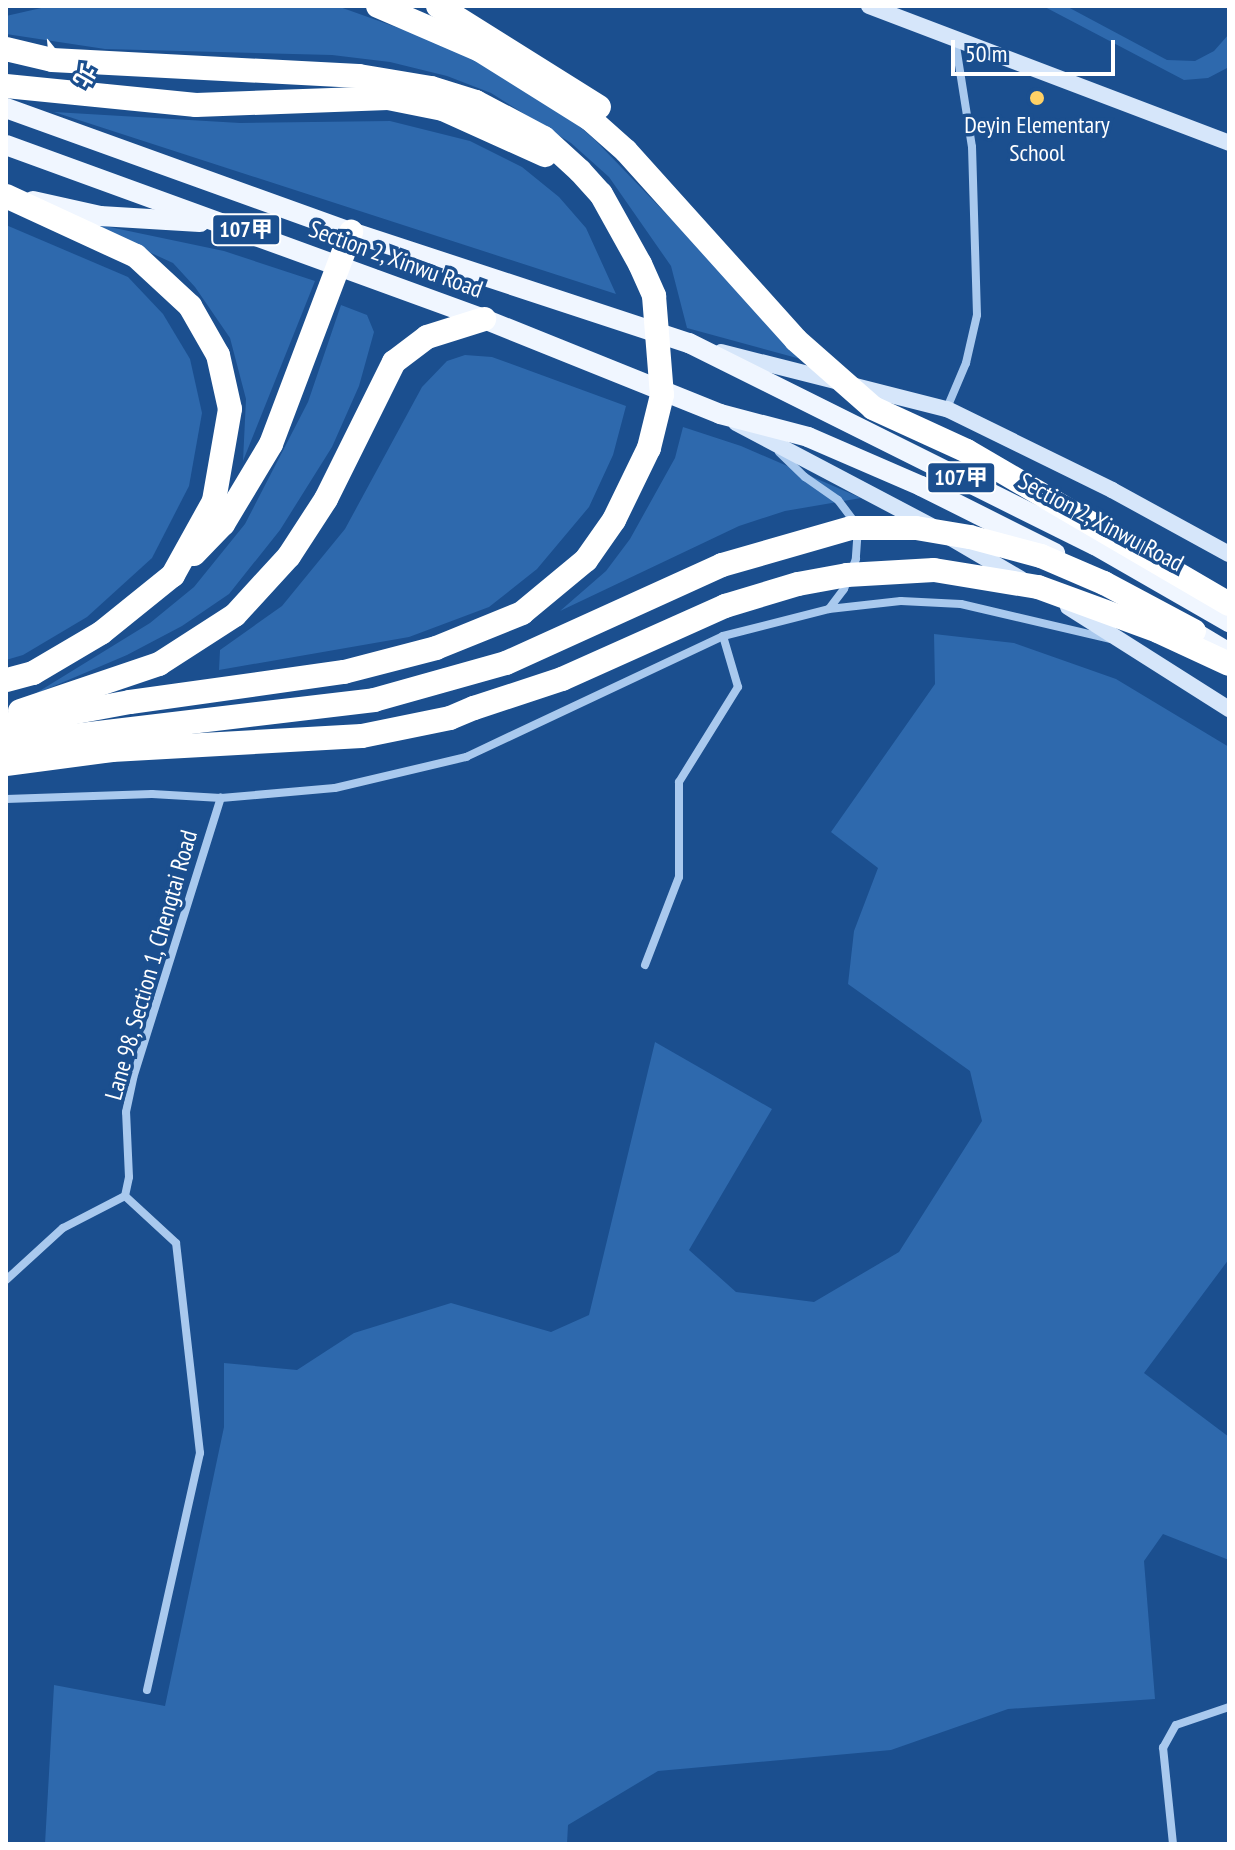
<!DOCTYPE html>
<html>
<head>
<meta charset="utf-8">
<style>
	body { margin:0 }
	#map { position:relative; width:1235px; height:1850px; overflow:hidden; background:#1b4f8f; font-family:"PT Sans Narrow","Noto Sans TC",sans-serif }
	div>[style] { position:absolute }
	.green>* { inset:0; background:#2e69ad }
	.street>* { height:8px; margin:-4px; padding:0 4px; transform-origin:4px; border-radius:4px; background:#a9c9ee }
	.secondary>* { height:16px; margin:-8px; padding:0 8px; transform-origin:8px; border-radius:8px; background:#d6e6fa }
	.primary>* { height:20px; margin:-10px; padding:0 10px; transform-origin:10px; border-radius:10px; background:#f0f6ff }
	.highway>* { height:24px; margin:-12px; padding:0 12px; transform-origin:12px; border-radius:12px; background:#fff }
	.highway-bridge>* { height:24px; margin:-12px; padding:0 12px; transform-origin:12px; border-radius:12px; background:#fff }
	.dots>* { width:22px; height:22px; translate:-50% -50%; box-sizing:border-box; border:4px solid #1b4f8f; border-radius:50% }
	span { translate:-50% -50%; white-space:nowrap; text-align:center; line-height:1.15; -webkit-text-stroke:7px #1b4f8f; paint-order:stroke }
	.shield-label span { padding:2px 6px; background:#1b4f8f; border:2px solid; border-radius:6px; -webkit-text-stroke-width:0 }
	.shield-label { font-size:22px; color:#fff; font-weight:700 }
	.poi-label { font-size:24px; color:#fff }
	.street-label { font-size:24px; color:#fff }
	.frame { position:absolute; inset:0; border:8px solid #fff; pointer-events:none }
	.north { position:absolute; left:24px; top:24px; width:80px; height:80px; -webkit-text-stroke:6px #1b4f8f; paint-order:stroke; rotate:120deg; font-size:22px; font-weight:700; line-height:32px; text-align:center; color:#fff }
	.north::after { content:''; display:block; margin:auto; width:28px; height:36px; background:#fff; clip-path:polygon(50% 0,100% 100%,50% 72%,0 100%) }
	.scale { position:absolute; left:951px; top:40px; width:164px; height:36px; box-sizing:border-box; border:4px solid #fff; border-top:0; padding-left:10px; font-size:24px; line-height:28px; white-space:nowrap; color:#fff; -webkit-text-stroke:6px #1b4f8f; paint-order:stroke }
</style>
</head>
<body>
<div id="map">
	<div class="green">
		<div style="clip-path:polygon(50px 6px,337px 6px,438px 42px,489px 65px,555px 105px,595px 140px,808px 361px,687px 328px,671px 266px,609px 177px,571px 143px,491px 93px,447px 76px,390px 62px,332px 55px,105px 49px,6px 34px,6px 16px)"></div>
		<div style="clip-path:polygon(1043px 6px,1066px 6px,1167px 60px,1195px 61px,1214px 51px,1229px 34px,1229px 67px,1208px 78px,1184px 80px)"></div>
		<div style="clip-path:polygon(54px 112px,240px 123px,390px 121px,470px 141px,522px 167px,559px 197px,586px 228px,616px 294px)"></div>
		<div style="clip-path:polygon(81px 221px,224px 251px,315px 281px,243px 461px,246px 399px,230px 338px,195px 287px,173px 263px)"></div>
		<div style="clip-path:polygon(6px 225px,128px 277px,163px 314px,190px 359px,202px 413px,189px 486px,152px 558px,87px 617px,23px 655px,6px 660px)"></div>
		<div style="clip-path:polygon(341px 305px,367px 315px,374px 332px,359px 386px,332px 447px,280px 530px,229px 594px,182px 626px,127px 655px,33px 695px,150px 623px,194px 587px,245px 524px,308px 402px)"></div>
		<div style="clip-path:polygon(465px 355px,492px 357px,626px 406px,613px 455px,589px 507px,537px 569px,489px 607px,409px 637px,219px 670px,220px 650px,282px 606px,345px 529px,422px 387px,447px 361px)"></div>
		<div style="clip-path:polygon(683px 427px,741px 446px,861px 498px,785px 511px,739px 526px,560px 611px,606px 571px,630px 539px,675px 458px)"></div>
		<div style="clip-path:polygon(934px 634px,1014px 643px,1116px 679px,1229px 747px,1229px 1259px,1144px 1373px,1229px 1437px,1229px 1560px,1163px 1534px,1144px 1561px,1155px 1699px,1008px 1709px,891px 1750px,658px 1771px,568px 1825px,567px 1844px,45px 1844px,54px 1685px,165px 1706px,224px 1427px,224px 1363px,297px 1370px,354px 1333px,451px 1303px,551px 1332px,589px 1315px,655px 1042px,772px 1109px,689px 1250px,736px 1292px,814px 1302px,899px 1252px,982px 1121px,970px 1071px,848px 984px,854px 931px,878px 868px,831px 832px,935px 684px)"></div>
	</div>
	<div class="street">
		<div style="left:947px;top:408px;width:49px;rotate:-67.1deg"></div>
		<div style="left:966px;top:363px;width:49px;rotate:-77.1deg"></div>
		<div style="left:977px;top:315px;width:168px;rotate:-91.7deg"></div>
		<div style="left:972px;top:147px;width:108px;rotate:-99deg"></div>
		<div style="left:779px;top:452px;width:36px;rotate:44deg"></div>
		<div style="left:805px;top:477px;width:40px;rotate:34.9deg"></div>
		<div style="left:838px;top:500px;width:34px;rotate:53deg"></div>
		<div style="left:858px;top:527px;width:32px;rotate:94deg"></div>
		<div style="left:856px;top:559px;width:32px;rotate:112deg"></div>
		<div style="left:844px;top:589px;width:25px;rotate:127deg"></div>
		<div style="left:6px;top:799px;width:146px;rotate:-2deg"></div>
		<div style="left:152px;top:794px;width:69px;rotate:3.3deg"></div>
		<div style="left:221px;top:798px;width:114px;rotate:-5deg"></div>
		<div style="left:335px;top:788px;width:135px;rotate:-13.3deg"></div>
		<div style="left:466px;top:757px;width:284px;rotate:-25.2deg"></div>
		<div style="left:723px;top:636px;width:109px;rotate:-14.3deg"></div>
		<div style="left:829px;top:609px;width:72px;rotate:-6.3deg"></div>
		<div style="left:901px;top:601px;width:60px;rotate:2.9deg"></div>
		<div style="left:961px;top:604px;width:153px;rotate:13.2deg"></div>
		<div style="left:645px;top:965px;width:94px;rotate:-68.9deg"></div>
		<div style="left:679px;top:877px;width:95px;rotate:-90deg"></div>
		<div style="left:679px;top:782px;width:112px;rotate:-58.2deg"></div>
		<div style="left:738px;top:687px;width:53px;rotate:-106.4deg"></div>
		<div style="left:6px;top:1280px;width:77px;rotate:-42.4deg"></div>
		<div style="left:63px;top:1228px;width:70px;rotate:-27.3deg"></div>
		<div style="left:147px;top:1690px;width:243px;rotate:-77.4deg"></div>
		<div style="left:200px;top:1453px;width:211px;rotate:-96.5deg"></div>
		<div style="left:176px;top:1243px;width:69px;rotate:-137.3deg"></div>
		<div style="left:125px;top:1196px;width:19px;rotate:-78deg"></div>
		<div style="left:129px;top:1177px;width:65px;rotate:-92.6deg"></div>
		<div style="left:126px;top:1112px;width:35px;rotate:-78deg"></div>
		<div style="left:133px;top:1078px;width:294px;rotate:-72.6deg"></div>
		<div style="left:1173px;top:1844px;width:97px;rotate:-95.9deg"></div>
		<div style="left:1163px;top:1748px;width:26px;rotate:-61deg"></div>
		<div style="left:1176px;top:1725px;width:56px;rotate:-18.8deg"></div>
	</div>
	<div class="secondary">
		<div style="left:869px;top:6px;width:385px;rotate:20.8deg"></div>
		<div style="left:721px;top:352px;width:233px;rotate:14.2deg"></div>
		<div style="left:947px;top:409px;width:184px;rotate:26.1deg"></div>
		<div style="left:1112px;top:490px;width:133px;rotate:28.7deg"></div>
		<div style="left:736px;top:423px;width:221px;rotate:27.8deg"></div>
		<div style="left:951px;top:538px;width:81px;rotate:30.4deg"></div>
		<div style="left:1068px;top:607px;width:191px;rotate:32.4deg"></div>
	</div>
	<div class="primary">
		<div style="left:6px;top:108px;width:367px;rotate:19.8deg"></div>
		<div style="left:351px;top:232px;width:356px;rotate:18.2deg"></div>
		<div style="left:689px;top:343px;width:453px;rotate:26.5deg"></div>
		<div style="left:1095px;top:545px;width:155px;rotate:29.9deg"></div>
		<div style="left:6px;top:145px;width:509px;rotate:20deg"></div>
		<div style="left:484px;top:319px;width:254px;rotate:21.9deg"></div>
		<div style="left:720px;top:414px;width:91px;rotate:14.6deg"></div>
		<div style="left:808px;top:437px;width:123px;rotate:23.4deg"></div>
		<div style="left:921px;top:486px;width:150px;rotate:26.6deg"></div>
		<div style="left:33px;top:201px;width:69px;rotate:12.6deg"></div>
		<div style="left:100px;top:216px;width:100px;rotate:3.4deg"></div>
		<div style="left:1181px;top:624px;width:56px;rotate:31.1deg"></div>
	</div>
	<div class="highway">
		<div style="left:6px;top:49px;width:47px;rotate:13.4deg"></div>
		<div style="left:52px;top:60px;width:307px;rotate:3deg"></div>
		<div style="left:359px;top:76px;width:73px;rotate:9.5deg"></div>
		<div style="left:431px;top:88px;width:47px;rotate:17.3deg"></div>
		<div style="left:476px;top:102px;width:77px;rotate:27.9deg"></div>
		<div style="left:544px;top:138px;width:49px;rotate:42.5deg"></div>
		<div style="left:580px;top:171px;width:31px;rotate:48deg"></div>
		<div style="left:601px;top:194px;width:80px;rotate:60.9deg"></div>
		<div style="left:6px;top:86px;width:191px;rotate:5.7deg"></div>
		<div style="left:196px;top:105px;width:192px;rotate:-2.1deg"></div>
		<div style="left:388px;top:98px;width:56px;rotate:11.3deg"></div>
		<div style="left:443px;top:109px;width:112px;rotate:24.3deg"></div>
		<div style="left:6px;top:196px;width:143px;rotate:24.8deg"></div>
		<div style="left:136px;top:256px;width:74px;rotate:42.8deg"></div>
		<div style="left:190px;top:306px;width:56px;rotate:60.3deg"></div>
		<div style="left:218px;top:355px;width:55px;rotate:77.5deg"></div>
		<div style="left:230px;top:409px;width:93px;rotate:99.9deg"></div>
		<div style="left:214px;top:501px;width:85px;rotate:119deg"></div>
		<div style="left:173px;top:575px;width:92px;rotate:141.1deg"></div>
		<div style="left:101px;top:633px;width:79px;rotate:149.5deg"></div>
		<div style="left:33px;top:673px;width:28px;rotate:165deg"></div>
		<div style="left:967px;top:451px;width:303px;rotate:30.3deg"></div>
		<div style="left:194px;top:554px;width:42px;rotate:-46deg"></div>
		<div style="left:223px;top:524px;width:93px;rotate:-59deg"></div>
		<div style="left:271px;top:444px;width:227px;rotate:-69.3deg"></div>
		<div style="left:20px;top:711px;width:147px;rotate:-18.7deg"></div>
		<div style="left:159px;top:664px;width:90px;rotate:-32.8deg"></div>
		<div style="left:235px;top:615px;width:80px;rotate:-47.5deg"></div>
		<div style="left:289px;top:556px;width:68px;rotate:-57deg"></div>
		<div style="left:326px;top:499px;width:153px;rotate:-63.6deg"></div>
		<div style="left:394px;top:362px;width:41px;rotate:-37.1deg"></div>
		<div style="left:427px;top:337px;width:60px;rotate:-17.5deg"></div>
		<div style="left:6px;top:725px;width:126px;rotate:-10.5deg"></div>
		<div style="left:130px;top:702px;width:216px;rotate:-8deg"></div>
		<div style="left:344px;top:672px;width:95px;rotate:-14.6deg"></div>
		<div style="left:436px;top:648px;width:93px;rotate:-22.1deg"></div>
		<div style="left:522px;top:613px;width:83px;rotate:-39.6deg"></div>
		<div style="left:586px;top:560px;width:49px;rotate:-55deg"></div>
		<div style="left:614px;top:520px;width:80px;rotate:-64.1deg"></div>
		<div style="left:6px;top:744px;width:371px;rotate:-6.8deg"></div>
		<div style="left:374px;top:700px;width:137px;rotate:-15.7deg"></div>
		<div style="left:506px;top:663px;width:237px;rotate:-24.4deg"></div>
		<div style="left:6px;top:764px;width:107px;rotate:-7.5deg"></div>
		<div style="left:112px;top:750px;width:250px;rotate:-3.2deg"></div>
		<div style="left:362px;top:736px;width:90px;rotate:-11.6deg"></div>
		<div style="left:450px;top:718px;width:26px;rotate:-23deg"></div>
	</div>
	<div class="highway-bridge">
		<div style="left:378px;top:6px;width:111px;rotate:23.3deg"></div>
		<div style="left:480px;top:50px;width:130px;rotate:32.1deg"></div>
		<div style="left:590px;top:119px;width:48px;rotate:41.6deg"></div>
		<div style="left:626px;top:151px;width:254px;rotate:48deg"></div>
		<div style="left:796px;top:340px;width:103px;rotate:41.4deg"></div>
		<div style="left:873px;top:408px;width:103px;rotate:24.6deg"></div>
		<div style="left:438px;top:6px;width:190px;rotate:32.1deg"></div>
		<div style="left:640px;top:264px;width:35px;rotate:66deg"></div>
		<div style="left:654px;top:296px;width:99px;rotate:85.4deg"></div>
		<div style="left:662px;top:395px;width:55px;rotate:103.8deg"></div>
		<div style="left:722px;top:565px;width:134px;rotate:-16deg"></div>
		<div style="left:851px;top:528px;width:65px"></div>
		<div style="left:916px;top:528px;width:55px;rotate:9.5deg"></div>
		<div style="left:970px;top:537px;width:73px;rotate:15deg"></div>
		<div style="left:1041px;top:556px;width:69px;rotate:23.2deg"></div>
		<div style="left:1104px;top:583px;width:102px;rotate:28.1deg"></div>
		<div style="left:474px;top:708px;width:93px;rotate:-18.2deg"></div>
		<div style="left:562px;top:679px;width:179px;rotate:-24.1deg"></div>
		<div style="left:725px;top:606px;width:76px;rotate:-16.8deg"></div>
		<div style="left:798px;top:584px;width:50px;rotate:-10.4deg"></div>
		<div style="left:847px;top:575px;width:87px;rotate:-3.3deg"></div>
		<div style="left:934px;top:570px;width:105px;rotate:9.3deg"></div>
		<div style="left:1038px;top:587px;width:128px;rotate:20.1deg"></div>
		<div style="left:1158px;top:631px;width:78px;rotate:24.9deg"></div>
	</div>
	<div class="dots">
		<div style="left:1037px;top:98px;background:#ffd166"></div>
	</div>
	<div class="shield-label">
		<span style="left:246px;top:230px">107甲</span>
		<span style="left:961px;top:478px">107甲</span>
	</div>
	<div class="poi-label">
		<span style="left:1037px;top:139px">Deyin Elementary<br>School</span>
	</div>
	<div class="street-label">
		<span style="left:396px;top:259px;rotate:20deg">Section 2, Xinwu Road</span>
		<span style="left:1101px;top:522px;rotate:28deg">Section 2, Xinwu Road</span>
		<span style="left:151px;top:965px;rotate:-74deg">Lane 98, Section 1, Chengtai Road</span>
	</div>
	<div class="frame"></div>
	<div class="north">北</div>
	<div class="scale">50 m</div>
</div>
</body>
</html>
